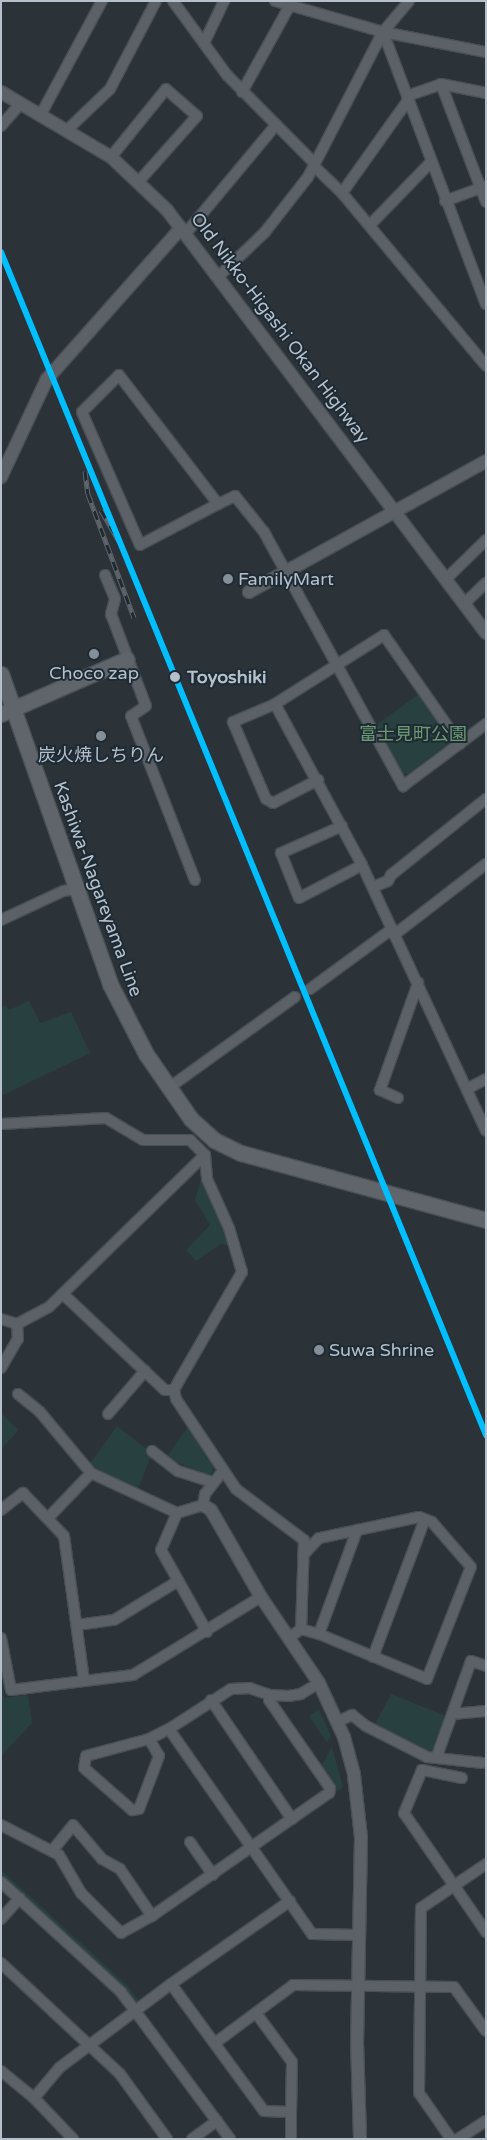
<!DOCTYPE html>
<html>
<head>
<meta charset="utf-8">
<style>
	body { margin:0 }
	#map { position:relative; width:487px; height:2140px; overflow:hidden; background:#2b3339; font-family:"Varela Round","Noto Sans JP",sans-serif }
	div>[style] { position:absolute }
	.green>* { inset:0; background:#284040 }
	.roads { filter:drop-shadow(1px 0 #494f54) drop-shadow(-1px 0 #494f54) drop-shadow(0 1px #494f54) drop-shadow(0 -1px #494f54) }
	.minor>* { height:10px; margin:-5px; padding:0 5px; transform-origin:5px; border-radius:5px; background:#5b6167 }
	.tertiary>* { height:12px; margin:-6px; padding:0 6px; transform-origin:6px; border-radius:6px; background:#5b6167 }
	.secondary>* { height:15px; margin:-7.5px; padding:0 7.5px; transform-origin:7.5px; border-radius:7.5px; background:#60656c }
	.rail>* { height:5px; margin-top:-2.5px; transform-origin:0; background:repeating-linear-gradient(90deg,#1e2a34 0 9px,#5f656a 0 18px); box-sizing:border-box; border-block:1px solid #5f656a }
	.rail-1>* { height:6px; margin:-3px; padding:0 3px; transform-origin:3px; border-radius:3px; background:#00bfff }
	.dots>* { width:14px; height:14px; translate:-50% -50%; box-sizing:border-box; border:2px solid #1e2a34; border-radius:50% }
	span { translate:-50% -50%; white-space:nowrap; text-align:center; line-height:1.15; -webkit-text-stroke:4px #1e2a34; paint-order:stroke }
	.street-label { font-size:18px; color:#b5c0ca }
	.poi-label { font-size:18px; color:#b5c0ca }
	.left { translate:0 -50%; text-align:left }
	.stop-label { font-size:18px; color:#b5c0ca; font-weight:700 }
	.park-label { font-size:18px; color:#6c9b71 }
	.frame { position:absolute; inset:0; border:2px solid #b5c0ca; pointer-events:none }
</style>
</head>
<body>
<div id="map">
	<div class="green">
		<div style="clip-path:polygon(419px 694px,450px 738px,449px 743px,408px 774px,401px 773px,376px 725px)"></div>
		<div style="clip-path:polygon(29px 1001px,40px 1023px,71px 1012px,90px 1053px,1px 1096px,1px 1007px,5px 1005px,9px 1010px)"></div>
		<div style="clip-path:polygon(202px 1175px,230px 1227px,230px 1247px,222px 1243px,196px 1261px,186px 1250px,210px 1225px,195px 1200px)"></div>
		<div style="clip-path:polygon(1px 1413px,18px 1430px,1px 1450px,2px 1440px)"></div>
		<div style="clip-path:polygon(117px 1426px,152px 1453px,138px 1489px,89px 1465px)"></div>
		<div style="clip-path:polygon(188px 1427px,214px 1466px,211px 1476px,166px 1458px)"></div>
		<div style="clip-path:polygon(1px 1664px,4px 1698px,28px 1695px,32px 1723px,1px 1756px)"></div>
		<div style="clip-path:polygon(391px 1694px,446px 1716px,434px 1750px,427px 1751px,374px 1726px)"></div>
		<div style="clip-path:polygon(319px 1709px,331px 1736px,327px 1742px,309px 1716px)"></div>
		<div style="clip-path:polygon(332px 1747px,343px 1787px,336px 1792px,320px 1768px)"></div>
		<div style="clip-path:polygon(1px 1870px,128px 1986px,140px 2003px,135px 2002px,125px 1989px,1px 1877px)"></div>
	</div>
	<div class="roads">
		<div class="minor">
			<div style="left:173px;top:1px;width:92px;rotate:53.9deg"></div>
			<div style="left:227px;top:75px;width:125px;rotate:45.3deg"></div>
			<div style="left:275px;top:1px;width:112px;rotate:16deg"></div>
			<div style="left:383px;top:32px;width:105px;rotate:11deg"></div>
			<div style="left:383px;top:32px;width:291px;rotate:69.3deg"></div>
			<div style="left:204px;top:43px;width:47px;rotate:-64.5deg"></div>
			<div style="left:441px;top:84px;width:126px;rotate:69.1deg"></div>
			<div style="left:242px;top:92px;width:99px;rotate:-61.1deg"></div>
			<div style="left:407px;top:96px;width:36px;rotate:-19deg"></div>
			<div style="left:441px;top:84px;width:46px;rotate:11.3deg"></div>
			<div style="left:40px;top:116px;width:131px;rotate:-61.7deg"></div>
			<div style="left:1px;top:126px;width:28px;rotate:-49deg"></div>
			<div style="left:66px;top:131px;width:61px;rotate:-43.7deg"></div>
			<div style="left:110px;top:89px;width:99px;rotate:-62.4deg"></div>
			<div style="left:111px;top:157px;width:87px;rotate:-51deg"></div>
			<div style="left:166px;top:89px;width:41px;rotate:41.1deg"></div>
			<div style="left:197px;top:116px;width:87px;rotate:131.7deg"></div>
			<div style="left:315px;top:167px;width:37px;rotate:44deg"></div>
			<div style="left:342px;top:193px;width:225px;rotate:50.2deg"></div>
			<div style="left:342px;top:193px;width:114px;rotate:-54.6deg"></div>
			<div style="left:445px;top:201px;width:44px;rotate:-20.1deg"></div>
			<div style="left:370px;top:225px;width:88px;rotate:-45.9deg"></div>
			<div style="left:186px;top:233px;width:141px;rotate:-50.2deg"></div>
			<div style="left:219px;top:276px;width:64px;rotate:-43.7deg"></div>
			<div style="left:265px;top:232px;width:70px;rotate:-52deg"></div>
			<div style="left:308px;top:177px;width:163px;rotate:-62.7deg"></div>
			<div style="left:383px;top:32px;width:40px;rotate:-50deg"></div>
			<div style="left:218px;top:504px;width:88px;rotate:152.3deg"></div>
			<div style="left:140px;top:545px;width:145px;rotate:-113.6deg"></div>
			<div style="left:82px;top:412px;width:52px;rotate:-45deg"></div>
			<div style="left:119px;top:375px;width:163px;rotate:52.5deg"></div>
			<div style="left:218px;top:504px;width:19px;rotate:-25deg"></div>
			<div style="left:235px;top:496px;width:46px;rotate:51.1deg"></div>
			<div style="left:264px;top:532px;width:290px;rotate:61.3deg"></div>
			<div style="left:403px;top:786px;width:104px;rotate:-36.8deg"></div>
			<div style="left:105px;top:575px;width:26px;rotate:67deg"></div>
			<div style="left:115px;top:599px;width:16px;rotate:105deg"></div>
			<div style="left:111px;top:614px;width:98px;rotate:69.2deg"></div>
			<div style="left:146px;top:706px;width:18px;rotate:146deg"></div>
			<div style="left:131px;top:716px;width:176px;rotate:68.7deg"></div>
			<div style="left:447px;top:578px;width:54px;rotate:-44.3deg"></div>
			<div style="left:465px;top:603px;width:29px;rotate:-44deg"></div>
			<div style="left:275px;top:704px;width:46px;rotate:156.8deg"></div>
			<div style="left:233px;top:722px;width:84px;rotate:66.8deg"></div>
			<div style="left:266px;top:799px;width:8px;rotate:30deg"></div>
			<div style="left:273px;top:803px;width:51px;rotate:-27.1deg"></div>
			<div style="left:460px;top:744px;width:133px;rotate:-124.9deg"></div>
			<div style="left:384px;top:635px;width:129px;rotate:147.7deg"></div>
			<div style="left:275px;top:704px;width:183px;rotate:61.6deg"></div>
			<div style="left:362px;top:865px;width:293px;rotate:65deg"></div>
			<div style="left:342px;top:826px;width:67px;rotate:156.1deg"></div>
			<div style="left:281px;top:853px;width:48px;rotate:68.2deg"></div>
			<div style="left:299px;top:898px;width:71px;rotate:-27.6deg"></div>
			<div style="left:373px;top:887px;width:16px;rotate:-22deg"></div>
			<div style="left:388px;top:881px;width:7px;rotate:-63deg"></div>
			<div style="left:391px;top:875px;width:122px;rotate:-38.7deg"></div>
			<div style="left:1px;top:920px;width:68px;rotate:-25.1deg"></div>
			<div style="left:63px;top:891px;width:14px;rotate:-8deg"></div>
			<div style="left:394px;top:935px;width:116px;rotate:-37.7deg"></div>
			<div style="left:310px;top:989px;width:102px;rotate:-36.2deg"></div>
			<div style="left:170px;top:1087px;width:154px;rotate:-35.8deg"></div>
			<div style="left:467px;top:1089px;width:21px;rotate:-28deg"></div>
			<div style="left:398px;top:1098px;width:20px;rotate:-156deg"></div>
			<div style="left:380px;top:1090px;width:114px;rotate:-70.4deg"></div>
			<div style="left:1px;top:1124px;width:105px;rotate:-3.3deg"></div>
			<div style="left:106px;top:1118px;width:43px;rotate:30.7deg"></div>
			<div style="left:143px;top:1140px;width:47px"></div>
			<div style="left:190px;top:1140px;width:21px;rotate:45deg"></div>
			<div style="left:205px;top:1155px;width:24px;rotate:85deg"></div>
			<div style="left:207px;top:1179px;width:54px;rotate:65.8deg"></div>
			<div style="left:229px;top:1228px;width:46px;rotate:73.5deg"></div>
			<div style="left:242px;top:1272px;width:124px;rotate:120.1deg"></div>
			<div style="left:180px;top:1379px;width:13px;rotate:119deg"></div>
			<div style="left:174px;top:1390px;width:9px;rotate:77deg"></div>
			<div style="left:176px;top:1399px;width:108px;rotate:56.3deg"></div>
			<div style="left:236px;top:1489px;width:85px;rotate:36.9deg"></div>
			<div style="left:304px;top:1540px;width:89px;rotate:91.9deg"></div>
			<div style="left:63px;top:1294px;width:140px;rotate:43.3deg"></div>
			<div style="left:165px;top:1390px;width:9px"></div>
			<div style="left:1px;top:1319px;width:17px;rotate:17deg"></div>
			<div style="left:17px;top:1324px;width:36px;rotate:-28deg"></div>
			<div style="left:49px;top:1307px;width:218px;rotate:-44.3deg"></div>
			<div style="left:1px;top:1368px;width:34px;rotate:-60deg"></div>
			<div style="left:18px;top:1339px;width:15px;rotate:-94deg"></div>
			<div style="left:18px;top:1394px;width:28px;rotate:39deg"></div>
			<div style="left:40px;top:1412px;width:80px;rotate:50.1deg"></div>
			<div style="left:108px;top:1414px;width:57px;rotate:-49.3deg"></div>
			<div style="left:152px;top:1451px;width:33px;rotate:38deg"></div>
			<div style="left:178px;top:1471px;width:36px;rotate:18deg"></div>
			<div style="left:1px;top:1510px;width:28px;rotate:-38deg"></div>
			<div style="left:23px;top:1493px;width:59px;rotate:46.4deg"></div>
			<div style="left:64px;top:1536px;width:146px;rotate:82.1deg"></div>
			<div style="left:177px;top:1513px;width:40px;rotate:113.4deg"></div>
			<div style="left:161px;top:1550px;width:94px;rotate:60.7deg"></div>
			<div style="left:48px;top:1518px;width:62px;rotate:-46.3deg"></div>
			<div style="left:91px;top:1473px;width:95px;rotate:24.9deg"></div>
			<div style="left:177px;top:1513px;width:27px;rotate:-17deg"></div>
			<div style="left:203px;top:1505px;width:11px;rotate:-80deg"></div>
			<div style="left:205px;top:1494px;width:28px;rotate:-52deg"></div>
			<div style="left:77px;top:1625px;width:37px;rotate:-8deg"></div>
			<div style="left:114px;top:1620px;width:75px;rotate:-31.4deg"></div>
			<div style="left:319px;top:1634px;width:111px;rotate:-69.9deg"></div>
			<div style="left:1px;top:1638px;width:53px;rotate:79.1deg"></div>
			<div style="left:11px;top:1690px;width:123px;rotate:-7deg"></div>
			<div style="left:133px;top:1675px;width:150px;rotate:-31.4deg"></div>
			<div style="left:289px;top:1638px;width:15px;rotate:-37deg"></div>
			<div style="left:301px;top:1629px;width:19px;rotate:16deg"></div>
			<div style="left:319px;top:1634px;width:117px;rotate:22.6deg"></div>
			<div style="left:427px;top:1679px;width:120px;rotate:-68.6deg"></div>
			<div style="left:471px;top:1567px;width:60px;rotate:-130.9deg"></div>
			<div style="left:432px;top:1522px;width:14px;rotate:-159deg"></div>
			<div style="left:419px;top:1517px;width:102px;rotate:168.1deg"></div>
			<div style="left:319px;top:1538px;width:23px;rotate:133deg"></div>
			<div style="left:373px;top:1657px;width:147px;rotate:-69.4deg"></div>
			<div style="left:319px;top:1683px;width:21px;rotate:149deg"></div>
			<div style="left:301px;top:1694px;width:13px;rotate:171deg"></div>
			<div style="left:288px;top:1696px;width:18px;rotate:-177deg"></div>
			<div style="left:270px;top:1695px;width:21px;rotate:-161deg"></div>
			<div style="left:250px;top:1688px;width:19px;rotate:177deg"></div>
			<div style="left:231px;top:1689px;width:74px;rotate:147.2deg"></div>
			<div style="left:169px;top:1729px;width:250px;rotate:55.1deg"></div>
			<div style="left:312px;top:1934px;width:46px;rotate:1.2deg"></div>
			<div style="left:211px;top:1700px;width:144px;rotate:55.8deg"></div>
			<div style="left:452px;top:1714px;width:34px;rotate:-5deg"></div>
			<div style="left:337px;top:1722px;width:17px;rotate:-25deg"></div>
			<div style="left:352px;top:1715px;width:18px;rotate:38deg"></div>
			<div style="left:366px;top:1726px;width:68px;rotate:26.9deg"></div>
			<div style="left:427px;top:1757px;width:56px;rotate:6.1deg"></div>
			<div style="left:149px;top:1739px;width:65px;rotate:164.9deg"></div>
			<div style="left:86px;top:1756px;width:12px;rotate:99deg"></div>
			<div style="left:84px;top:1768px;width:64px;rotate:41.2deg"></div>
			<div style="left:132px;top:1810px;width:7px;rotate:-8deg"></div>
			<div style="left:139px;top:1809px;width:57px;rotate:-69.3deg"></div>
			<div style="left:159px;top:1756px;width:20px;rotate:-120deg"></div>
			<div style="left:149px;top:1739px;width:22px;rotate:-27deg"></div>
			<div style="left:437px;top:1756px;width:101px;rotate:-70.3deg"></div>
			<div style="left:471px;top:1661px;width:16px;rotate:18deg"></div>
			<div style="left:462px;top:1778px;width:41px;rotate:-168.7deg"></div>
			<div style="left:422px;top:1770px;width:47px;rotate:112.7deg"></div>
			<div style="left:404px;top:1813px;width:145px;rotate:55.4deg"></div>
			<div style="left:1px;top:1825px;width:65px;rotate:27.3deg"></div>
			<div style="left:59px;top:1855px;width:44px;rotate:59.9deg"></div>
			<div style="left:81px;top:1893px;width:57px;rotate:45deg"></div>
			<div style="left:121px;top:1933px;width:35px;rotate:-29deg"></div>
			<div style="left:152px;top:1916px;width:216px;rotate:-34.8deg"></div>
			<div style="left:329px;top:1793px;width:5px;rotate:-79deg"></div>
			<div style="left:330px;top:1788px;width:107px;rotate:-124.7deg"></div>
			<div style="left:269px;top:1700px;width:5px;rotate:-79deg"></div>
			<div style="left:190px;top:1842px;width:40px;rotate:55.1deg"></div>
			<div style="left:52px;top:1851px;width:33px;rotate:-51deg"></div>
			<div style="left:73px;top:1825px;width:45px;rotate:49.5deg"></div>
			<div style="left:102px;top:1859px;width:21px;rotate:29deg"></div>
			<div style="left:120px;top:1869px;width:57px;rotate:55.8deg"></div>
			<div style="left:1px;top:1882px;width:163px;rotate:42.5deg"></div>
			<div style="left:121px;top:1992px;width:183px;rotate:53.4deg"></div>
			<div style="left:1px;top:1919px;width:28px;rotate:-48deg"></div>
			<div style="left:1px;top:1963px;width:163px;rotate:43deg"></div>
			<div style="left:120px;top:2074px;width:80px;rotate:54.1deg"></div>
			<div style="left:171px;top:1984px;width:157px;rotate:53.8deg"></div>
			<div style="left:264px;top:2111px;width:27px;rotate:2deg"></div>
			<div style="left:291px;top:2112px;width:27px;rotate:90deg"></div>
			<div style="left:256px;top:2013px;width:61px;rotate:53.7deg"></div>
			<div style="left:292px;top:2062px;width:50px;rotate:91.1deg"></div>
			<div style="left:215px;top:2043px;width:97px;rotate:-36.6deg"></div>
			<div style="left:293px;top:1985px;width:161px;rotate:0.7deg"></div>
			<div style="left:454px;top:1987px;width:54px;rotate:54deg"></div>
			<div style="left:1px;top:2071px;width:43px;rotate:39.3deg"></div>
			<div style="left:34px;top:2098px;width:57px;rotate:46.4deg"></div>
			<div style="left:34px;top:2098px;width:39px;rotate:-50deg"></div>
			<div style="left:59px;top:2068px;width:140px;rotate:-36.9deg"></div>
			<div style="left:171px;top:1984px;width:145px;rotate:-34.9deg"></div>
			<div style="left:192px;top:2139px;width:31px;rotate:-36deg"></div>
			<div style="left:451px;top:2139px;width:56px;rotate:-124.8deg"></div>
			<div style="left:419px;top:2093px;width:185px;rotate:-89.4deg"></div>
			<div style="left:421px;top:1908px;width:78px;rotate:-34.1deg"></div>
			<div style="left:458px;top:2139px;width:33px;rotate:-33deg"></div>
		</div>
		<div class="tertiary">
			<div style="left:1px;top:92px;width:128px;rotate:30.6deg"></div>
			<div style="left:111px;top:157px;width:77px;rotate:43.4deg"></div>
			<div style="left:167px;top:210px;width:530px;rotate:52.98deg"></div>
			<div style="left:1px;top:477px;width:108px;rotate:-64.9deg"></div>
			<div style="left:47px;top:379px;width:202px;rotate:-48.4deg"></div>
			<div style="left:249px;top:592px;width:271px;rotate:-28.9deg"></div>
			<div style="left:203px;top:1505px;width:9px;rotate:32deg"></div>
			<div style="left:211px;top:1510px;width:100px;rotate:60.1deg"></div>
			<div style="left:261px;top:1597px;width:104px;rotate:56deg"></div>
			<div style="left:319px;top:1683px;width:60px;rotate:65.2deg"></div>
			<div style="left:344px;top:1737px;width:39px;rotate:75deg"></div>
			<div style="left:354px;top:1775px;width:62px;rotate:83.6deg"></div>
			<div style="left:361px;top:1837px;width:205px;rotate:91.1deg"></div>
			<div style="left:357px;top:2042px;width:97px;rotate:88.2deg"></div>
		</div>
		<div class="secondary">
			<div style="left:1px;top:674px;width:329px;rotate:70.6deg"></div>
			<div style="left:110px;top:984px;width:79px;rotate:62.8deg"></div>
			<div style="left:146px;top:1054px;width:79px;rotate:55.3deg"></div>
			<div style="left:191px;top:1119px;width:31px;rotate:42deg"></div>
			<div style="left:214px;top:1140px;width:30px;rotate:26deg"></div>
			<div style="left:241px;top:1153px;width:254px;rotate:15.3deg"></div>
			<div style="left:1px;top:714px;width:137px;rotate:-23.6deg"></div>
		</div>
	</div>
	<div class="rail">
		<div style="left:85px;top:471px;width:23px;rotate:83deg"></div>
		<div style="left:88px;top:494px;width:132px;rotate:69.6deg"></div>
		<div style="left:101px;top:510px;width:36px;rotate:60deg"></div>
	</div>
	<div class="rail-1">
		<div style="left:1px;top:252px;width:1279px;rotate:67.71deg"></div>
	</div>
	<div class="dots">
		<div style="left:228px;top:579px;background:#858f97"></div>
		<div style="left:94px;top:654px;background:#858f97"></div>
		<div style="left:175px;top:677px;background:#b5c0ca"></div>
		<div style="left:101px;top:736px;background:#858f97"></div>
		<div style="left:319px;top:1350px;background:#858f97"></div>
	</div>
	<div class="street-label">
		<span style="left:280px;top:328px;rotate:53deg">Old Nikko-Higashi Okan Highway</span>
		<span style="left:98px;top:889px;rotate:70deg">Kashiwa-Nagareyama Line</span>
	</div>
	<div class="poi-label">
		<span class="left" style="left:238px;top:579px">FamilyMart</span>
		<span style="left:94px;top:673px">Choco zap</span>
		<span style="left:101px;top:755px">炭火焼しちりん</span>
		<span class="left" style="left:329px;top:1350px">Suwa Shrine</span>
	</div>
	<div class="stop-label">
		<span class="left" style="left:187px;top:677px">Toyoshiki</span>
	</div>
	<div class="park-label">
		<span style="left:413px;top:734px">富士見町公園</span>
	</div>
	<div class="frame"></div>
</div>
</body>
</html>
